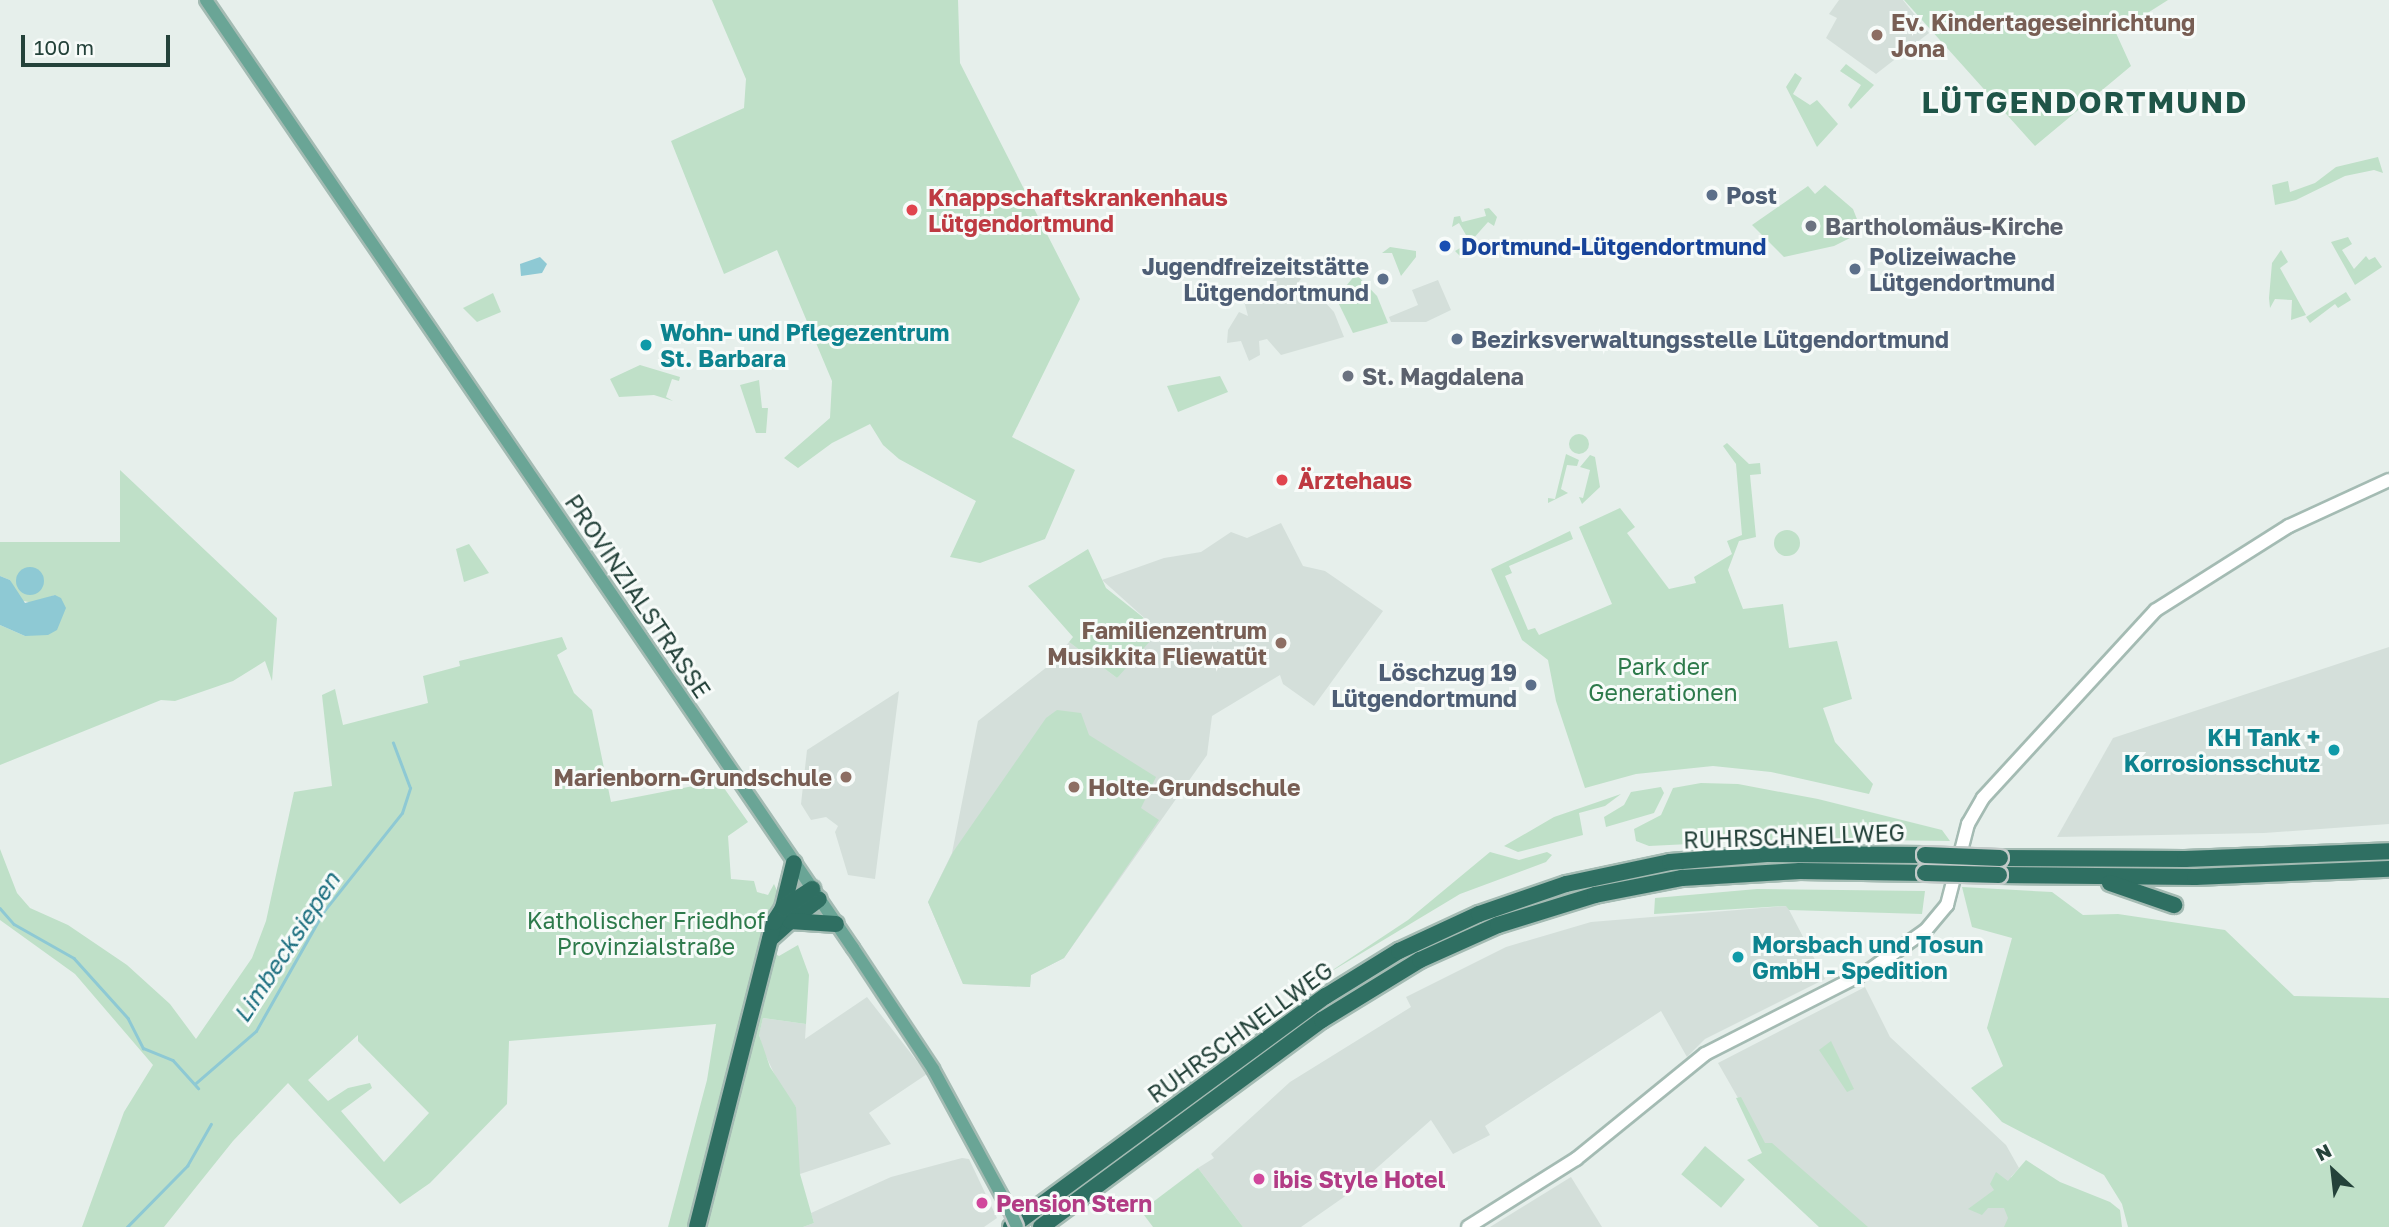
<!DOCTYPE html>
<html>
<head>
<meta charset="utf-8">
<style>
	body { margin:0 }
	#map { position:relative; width:2389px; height:1227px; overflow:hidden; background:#e6efeb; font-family:"Golos Text",sans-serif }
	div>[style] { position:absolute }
	.built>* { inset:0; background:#d4dfda }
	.green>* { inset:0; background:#bfe0c8; transform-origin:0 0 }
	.round { border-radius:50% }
	.water>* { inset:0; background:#8ec9d4 }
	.stream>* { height:2.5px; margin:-1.25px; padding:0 1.25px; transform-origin:1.25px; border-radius:1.25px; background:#8ec9d4 }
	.roads { filter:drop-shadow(2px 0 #a4bbb3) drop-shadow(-2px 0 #a4bbb3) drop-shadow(0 2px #a4bbb3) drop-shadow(0 -2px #a4bbb3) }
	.secondary>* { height:12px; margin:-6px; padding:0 6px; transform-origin:6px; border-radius:6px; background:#fff }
	.primary>* { height:12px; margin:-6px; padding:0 6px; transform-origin:6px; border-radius:6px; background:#6aa596 }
	.highway>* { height:16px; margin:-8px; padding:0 8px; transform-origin:8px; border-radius:8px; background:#2f6f62 }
	.bridges { filter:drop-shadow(2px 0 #c2cac8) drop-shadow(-2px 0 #c2cac8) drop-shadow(0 2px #c2cac8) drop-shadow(0 -2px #c2cac8) }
	.primary-bridge>* { height:12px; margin:-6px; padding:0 6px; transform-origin:6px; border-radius:6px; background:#6aa596 }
	.highway-bridge>* { height:16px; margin:-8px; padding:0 8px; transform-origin:8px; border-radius:8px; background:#2f6f62 }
	.dots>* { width:19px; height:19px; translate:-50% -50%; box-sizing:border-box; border:4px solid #f7fbf9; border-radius:50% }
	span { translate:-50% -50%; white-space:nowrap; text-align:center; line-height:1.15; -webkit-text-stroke:6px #f7fbf9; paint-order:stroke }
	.education-label { font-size:23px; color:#785e54; font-weight:700 }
	.left { translate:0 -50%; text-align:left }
	.right { translate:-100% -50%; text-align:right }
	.service-label { font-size:23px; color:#4e5e75; font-weight:700 }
	.health-label { font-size:23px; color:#be3a42; font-weight:700 }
	.worship-label { font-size:23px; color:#5b616d; font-weight:700 }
	.transit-label { font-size:23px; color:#164399; font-weight:700 }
	.culture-label { font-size:23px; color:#0d838f; font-weight:700 }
	.street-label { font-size:23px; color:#24423a }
	.park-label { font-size:23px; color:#2d7a4b }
	.hotel-label { font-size:23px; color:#b23c85; font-weight:700 }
	.water-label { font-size:24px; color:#1c6f80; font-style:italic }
	.district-label { font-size:30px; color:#1f5548; font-weight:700; letter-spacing:2px }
	.north { position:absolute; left:2298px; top:1136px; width:70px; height:70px; -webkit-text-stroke:5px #f7fbf9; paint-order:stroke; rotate:333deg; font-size:19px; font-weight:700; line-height:28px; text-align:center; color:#24423a }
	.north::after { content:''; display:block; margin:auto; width:24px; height:32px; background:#24423a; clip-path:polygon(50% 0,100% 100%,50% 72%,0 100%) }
	.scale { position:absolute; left:21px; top:35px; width:149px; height:32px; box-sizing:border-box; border:4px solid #24423a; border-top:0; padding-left:9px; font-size:21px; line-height:24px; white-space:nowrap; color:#24423a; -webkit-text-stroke:5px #f7fbf9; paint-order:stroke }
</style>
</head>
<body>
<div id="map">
	<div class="built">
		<div style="clip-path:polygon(1839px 0,1903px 0,1929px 33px,1876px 74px,1826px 38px,1837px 18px,1829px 14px)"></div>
		<div style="clip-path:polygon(1288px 265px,1301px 279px,1296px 285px,1316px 304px,1322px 299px,1334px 312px,1344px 337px,1281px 355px,1267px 339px,1259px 341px,1260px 355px,1249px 361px,1241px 341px,1227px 343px,1228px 330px,1239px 312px,1248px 316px,1243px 297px,1268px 285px)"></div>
		<div style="clip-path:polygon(1438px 280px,1451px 310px,1426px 322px,1391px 322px,1389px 317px,1418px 305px,1412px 290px)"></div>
		<div style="clip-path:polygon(1281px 523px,1303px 566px,1325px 571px,1383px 611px,1314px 706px,1283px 684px,1280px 675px,1212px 716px,1207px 755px,1064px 958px,1031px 975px,1030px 987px,963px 984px,928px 902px,952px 853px,978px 721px,1052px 663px,1069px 642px,1117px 678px,1149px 622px,1102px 580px,1164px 558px,1201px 552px,1231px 532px,1247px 538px)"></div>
		<div style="clip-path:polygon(2389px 647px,2389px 824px,2264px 833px,2057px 837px,2113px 738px)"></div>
		<div style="clip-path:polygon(899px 691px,875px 879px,848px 875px,835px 832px,838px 826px,826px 817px,811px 820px,801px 804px,807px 750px)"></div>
		<div style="clip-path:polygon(1787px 906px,1825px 979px,1705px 1039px,1687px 1057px,1661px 1011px,1485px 1126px,1490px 1135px,1453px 1154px,1431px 1120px,1344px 1197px,1301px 1227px,1243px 1227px,1198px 1168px,1214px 1158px,1211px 1154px,1290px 1082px,1411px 1007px,1406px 997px,1506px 947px,1591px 922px)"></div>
		<div style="clip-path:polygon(1865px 987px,1890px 1037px,2006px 1145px,2019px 1168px,2011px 1177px,2018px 1227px,1862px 1227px,1769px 1152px,1718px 1063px)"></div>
		<div style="clip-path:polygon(867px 997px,927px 1074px,869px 1113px,891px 1144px,800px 1174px,783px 1174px,796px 1107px,781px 1088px,763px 1050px,759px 1034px,763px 1018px,806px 1024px,805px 1039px)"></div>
		<div style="clip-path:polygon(962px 1158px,969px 1159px,997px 1218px,984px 1227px,803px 1227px,814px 1223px,811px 1213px,891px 1177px)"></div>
		<div style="clip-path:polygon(1571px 1177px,1602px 1227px,1490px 1227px)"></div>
	</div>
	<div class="green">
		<div style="clip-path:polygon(712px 0,958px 0,960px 63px,1080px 299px,1012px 437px,1075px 470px,1045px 539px,980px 563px,950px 557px,976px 501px,899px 459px,883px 445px,870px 424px,832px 443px,798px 468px,784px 458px,830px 418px,832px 381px,777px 250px,724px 274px,671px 141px,744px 108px,746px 79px)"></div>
		<div style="clip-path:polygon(1904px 0,2168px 0,2116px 33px,2131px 66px,2035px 146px)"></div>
		<div style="clip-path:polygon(1846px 64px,1874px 85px,1851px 109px,1848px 105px,1861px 85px,1840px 71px)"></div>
		<div style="clip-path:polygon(1795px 73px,1802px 78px,1793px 94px,1810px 105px,1817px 100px,1838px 124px,1817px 147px,1786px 87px)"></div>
		<div style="clip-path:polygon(2378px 157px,2383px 173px,2374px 170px,2345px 176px,2296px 200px,2275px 205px,2272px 185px,2288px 181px,2290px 192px,2315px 183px,2336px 167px)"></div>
		<div style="clip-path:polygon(1825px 185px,1853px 209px,1862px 232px,1834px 246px,1784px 257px,1752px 225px,1808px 186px,1815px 194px)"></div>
		<div style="clip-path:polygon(1489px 208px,1497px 217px,1494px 226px,1488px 222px,1472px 240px,1479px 247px,1469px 258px,1461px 257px,1455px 251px,1470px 242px,1459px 223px,1452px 227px,1454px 217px,1460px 216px,1462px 222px,1486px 216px,1484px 209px)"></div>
		<div style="clip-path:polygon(2348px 237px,2352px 244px,2342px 250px,2354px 269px,2366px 256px,2369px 260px,2375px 257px,2382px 267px,2355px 285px,2331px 242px)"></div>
		<div style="clip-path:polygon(1390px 247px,1416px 251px,1416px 257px,1401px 276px,1392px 253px,1382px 253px)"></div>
		<div style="clip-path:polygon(2281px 250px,2288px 262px,2280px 268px,2306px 315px,2291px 320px,2292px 300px,2275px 299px,2270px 308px,2269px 298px,2272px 263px)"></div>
		<div style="clip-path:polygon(1356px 274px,1377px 296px,1388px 323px,1353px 333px,1336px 298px)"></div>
		<div style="clip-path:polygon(2346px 292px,2351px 300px,2338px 308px,2335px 304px,2310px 323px,2306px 317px)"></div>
		<div style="clip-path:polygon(493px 293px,501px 312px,477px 322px,463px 308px)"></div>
		<div style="clip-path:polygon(640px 365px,680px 377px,679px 381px,672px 379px,666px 397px,673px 401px,654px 395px,619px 397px,610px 379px)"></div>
		<div style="clip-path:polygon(1220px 376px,1228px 392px,1178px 412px,1167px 386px)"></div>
		<div style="clip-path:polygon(759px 380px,762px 408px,768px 408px,766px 433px,756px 433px,740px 385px)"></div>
		<div class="round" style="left:1569px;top:434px;width:20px;height:20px"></div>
		<div style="clip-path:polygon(1727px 443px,1749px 464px,1760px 463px,1761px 474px,1750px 475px,1756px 537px,1739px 541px,1728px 570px,1743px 609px,1783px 604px,1789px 648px,1837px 641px,1852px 699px,1823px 708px,1835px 742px,1873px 784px,1869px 794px,1771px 772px,1713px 766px,1636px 774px,1585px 788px,1556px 701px,1548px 660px,1522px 640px,1491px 569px,1570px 531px,1573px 539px,1509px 566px,1512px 573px,1505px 576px,1528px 630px,1535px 628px,1539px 635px,1612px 604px,1579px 527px,1620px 508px,1635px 527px,1627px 533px,1669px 589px,1696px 583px,1694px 577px,1732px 554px,1727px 541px,1742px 535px,1736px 464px,1723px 446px)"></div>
		<div style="clip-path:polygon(1566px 454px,1579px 460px,1577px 466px,1567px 465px,1561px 489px,1568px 493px,1548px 503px,1548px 498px,1555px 499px)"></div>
		<div style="clip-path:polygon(1590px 455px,1595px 457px,1600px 487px,1582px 504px,1579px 497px,1583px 498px,1590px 470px,1580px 467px)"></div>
		<div style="clip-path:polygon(120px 470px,277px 618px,272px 681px,265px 661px,233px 681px,175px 701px,161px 700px,0 765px,0 625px,25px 636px,55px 595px,33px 603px,19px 600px,10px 580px,0 576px,0 542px,120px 542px)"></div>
		<div class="round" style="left:1774px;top:530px;width:26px;height:26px"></div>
		<div style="clip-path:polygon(469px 544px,489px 573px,464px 582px,456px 549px)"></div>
		<div style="clip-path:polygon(1088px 549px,1106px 588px,1149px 622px,1152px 630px,1152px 639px,1117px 678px,1069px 642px,1073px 637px,1028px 586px)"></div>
		<div style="clip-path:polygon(evenodd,562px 637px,567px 649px,557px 655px,574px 693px,592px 710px,611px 802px,719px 781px,748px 822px,728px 836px,731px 879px,754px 881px,757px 892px,768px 895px,774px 884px,779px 895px,758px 945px,779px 956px,798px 945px,809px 975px,806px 1024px,763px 1018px,759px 1035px,770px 1067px,796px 1107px,800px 1174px,814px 1223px,803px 1227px,668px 1227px,707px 1080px,716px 1024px,509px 1041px,507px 1104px,430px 1183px,400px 1204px,288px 1083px,233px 1141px,164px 1227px,82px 1227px,124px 1112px,153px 1065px,75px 974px,0 920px,0 849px,17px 893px,30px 908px,68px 925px,127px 965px,170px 1004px,196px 1039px,252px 958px,266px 921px,294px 792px,332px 786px,322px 695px,335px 689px,343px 725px,428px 703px,423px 676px,460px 666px,459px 661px,562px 637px,358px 1035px,358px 1041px,429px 1113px,384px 1162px,341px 1111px,372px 1088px,370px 1083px,348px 1088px,328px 1101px,308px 1080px,358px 1035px)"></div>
		<div style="clip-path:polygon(1057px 710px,1081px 713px,1089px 735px,1156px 777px,1141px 808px,1159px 820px,1064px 958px,1031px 975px,1030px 987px,963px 984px,928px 902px,953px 852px,1046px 718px)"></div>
		<div style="clip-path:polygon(1701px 783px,1738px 784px,1818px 799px,1942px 830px,1950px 841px,1791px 839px,1649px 846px,1636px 841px,1634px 829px,1661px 815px,1673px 788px)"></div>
		<div style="clip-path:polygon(1661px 787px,1664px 793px,1654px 813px,1606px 827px,1604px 817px,1624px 805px,1631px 792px)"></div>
		<div style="clip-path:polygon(1621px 794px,1605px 806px,1579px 813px,1583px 835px,1518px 852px,1504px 846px,1554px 817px)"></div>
		<div style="clip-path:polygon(1490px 852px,1519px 860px,1547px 852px,1552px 855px,1546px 862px,1460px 894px,1322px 977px,1408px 920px)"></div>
		<div style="clip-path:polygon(1962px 887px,2052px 892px,2083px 915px,2118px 914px,2225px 930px,2294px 996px,2389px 998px,2389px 1227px,2128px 1227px,2122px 1204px,2104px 1175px,2002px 1122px,1971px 1088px,2003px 1066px,1987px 1028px,2012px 938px,1972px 927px)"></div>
		<div style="clip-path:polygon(1757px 889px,1925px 891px,1922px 914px,1789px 910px,1786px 906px,1654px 914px,1655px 898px)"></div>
		<div style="clip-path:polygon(1831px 1041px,1854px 1089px,1847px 1092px,1819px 1050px)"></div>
		<div style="clip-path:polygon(1741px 1097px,1765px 1143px,1772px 1143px,1868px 1227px,1819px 1227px,1747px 1160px,1762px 1153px,1736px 1098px)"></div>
		<div style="left:1705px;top:1146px;width:52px;height:37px;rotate:40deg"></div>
		<div style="clip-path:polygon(2026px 1160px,2060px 1182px,2110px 1202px,2120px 1210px,2122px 1227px,2004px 1227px,2008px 1218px,2004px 1208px,1988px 1208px,1982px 1215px,1968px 1209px,1994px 1190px,1990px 1184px,1996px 1172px,2008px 1181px)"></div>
		<div style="clip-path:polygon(1198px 1168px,1243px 1227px,1153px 1227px,1141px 1211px)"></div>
	</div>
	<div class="water">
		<div style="clip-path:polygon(540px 257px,547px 264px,542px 273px,521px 276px,520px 264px)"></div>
		<div class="round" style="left:16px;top:567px;width:28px;height:28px"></div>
		<div style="clip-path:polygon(0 576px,10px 580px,25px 603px,55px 595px,61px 598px,66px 608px,57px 630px,48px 635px,25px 636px,0 625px)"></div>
	</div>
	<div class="stream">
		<div style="left:0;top:908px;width:21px;rotate:49deg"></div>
		<div style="left:14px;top:924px;width:69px;rotate:29.5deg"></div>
		<div style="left:74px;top:958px;width:81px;rotate:48deg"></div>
		<div style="left:128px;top:1018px;width:34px;rotate:63deg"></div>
		<div style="left:143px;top:1048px;width:32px;rotate:22deg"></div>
		<div style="left:173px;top:1060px;width:38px;rotate:48deg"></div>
		<div style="left:196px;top:1083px;width:79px;rotate:-40.9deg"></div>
		<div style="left:256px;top:1031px;width:138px;rotate:-60.5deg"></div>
		<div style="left:324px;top:911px;width:125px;rotate:-51.5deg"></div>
		<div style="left:402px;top:813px;width:26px;rotate:-72deg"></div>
		<div style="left:410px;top:788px;width:48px;rotate:-110.7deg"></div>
		<div style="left:127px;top:1227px;width:86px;rotate:-45.5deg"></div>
		<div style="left:187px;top:1166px;width:48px;rotate:-60.3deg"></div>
	</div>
	<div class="roads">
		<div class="secondary">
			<div style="left:1468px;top:1227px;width:128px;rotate:-32.2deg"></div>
			<div style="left:1576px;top:1159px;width:166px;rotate:-39.1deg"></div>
			<div style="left:1705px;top:1054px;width:185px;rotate:-27deg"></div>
			<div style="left:1870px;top:970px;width:69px;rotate:-35.5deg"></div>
			<div style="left:1926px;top:930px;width:33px;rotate:-50deg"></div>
			<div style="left:1947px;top:905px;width:84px;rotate:-75.5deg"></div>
			<div style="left:1968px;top:824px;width:30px;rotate:-60deg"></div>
			<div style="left:1983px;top:798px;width:255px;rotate:-47.4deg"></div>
			<div style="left:2156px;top:610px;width:157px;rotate:-32.3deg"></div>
			<div style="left:2289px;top:526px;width:110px;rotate:-24.7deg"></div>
		</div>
		<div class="primary">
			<div style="left:206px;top:0;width:1148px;rotate:55.69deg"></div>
			<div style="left:853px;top:948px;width:145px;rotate:56.5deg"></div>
			<div style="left:933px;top:1069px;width:162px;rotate:61.5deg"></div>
		</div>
		<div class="highway">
			<div style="left:2000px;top:858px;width:185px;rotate:0.3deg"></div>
			<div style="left:2185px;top:859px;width:204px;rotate:-2.2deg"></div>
			<div style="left:1999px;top:875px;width:196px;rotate:0.6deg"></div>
			<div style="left:2195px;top:877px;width:194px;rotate:-2.4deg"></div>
			<div style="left:2110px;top:883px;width:68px;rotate:19deg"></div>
			<div style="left:783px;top:908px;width:46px;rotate:-76.3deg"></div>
			<div style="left:790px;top:921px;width:36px;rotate:-37deg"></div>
			<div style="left:770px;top:939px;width:27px;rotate:-42deg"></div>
			<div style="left:790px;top:921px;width:46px;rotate:3.7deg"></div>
			<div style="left:697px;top:1227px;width:315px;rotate:-75.8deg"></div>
			<div style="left:774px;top:922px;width:17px;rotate:-57deg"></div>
			<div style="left:783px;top:908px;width:35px;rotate:-33deg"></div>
			<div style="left:1011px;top:1227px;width:391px;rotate:-36.3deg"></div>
			<div style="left:1326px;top:996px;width:86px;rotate:-31.7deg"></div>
			<div style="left:1399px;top:951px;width:88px;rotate:-24.8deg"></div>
			<div style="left:1479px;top:914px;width:92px;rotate:-19deg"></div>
			<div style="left:1566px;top:884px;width:106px;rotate:-11.9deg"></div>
			<div style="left:1670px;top:862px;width:97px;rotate:-4.7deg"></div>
			<div style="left:1767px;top:854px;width:158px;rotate:0.4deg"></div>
			<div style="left:1041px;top:1227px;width:349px;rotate:-36.4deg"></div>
			<div style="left:1322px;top:1020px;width:115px;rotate:-31.5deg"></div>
			<div style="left:1420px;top:960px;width:85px;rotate:-24.2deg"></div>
			<div style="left:1498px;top:925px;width:102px;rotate:-17.2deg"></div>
			<div style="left:1595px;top:895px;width:89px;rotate:-11.1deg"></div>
			<div style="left:1682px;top:878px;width:118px;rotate:-3.4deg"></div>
			<div style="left:1800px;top:871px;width:125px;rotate:0.9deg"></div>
		</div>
	</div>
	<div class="bridges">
		<div class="primary-bridge">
			<div style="left:1010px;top:1211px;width:17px;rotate:66deg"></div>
		</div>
		<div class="highway-bridge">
			<div style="left:1925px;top:855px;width:75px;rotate:2.3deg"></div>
			<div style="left:1925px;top:873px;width:74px;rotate:1.5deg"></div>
		</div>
	</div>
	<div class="dots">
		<div style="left:1877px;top:35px;background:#8d6e63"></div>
		<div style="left:1712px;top:195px;background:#5c6f8a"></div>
		<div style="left:912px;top:210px;background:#e0444e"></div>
		<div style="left:1811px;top:226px;background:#6b7280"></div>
		<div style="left:1445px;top:246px;background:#1a4fb4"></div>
		<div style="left:1855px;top:269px;background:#5c6f8a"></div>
		<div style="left:1383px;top:279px;background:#5c6f8a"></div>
		<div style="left:1457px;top:339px;background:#5c6f8a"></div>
		<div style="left:646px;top:345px;background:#0f9aa8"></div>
		<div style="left:1348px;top:376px;background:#6b7280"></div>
		<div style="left:1282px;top:480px;background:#e0444e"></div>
		<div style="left:1281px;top:643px;background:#8d6e63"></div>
		<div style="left:1531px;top:685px;background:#5c6f8a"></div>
		<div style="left:2334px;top:750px;background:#0f9aa8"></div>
		<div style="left:846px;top:777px;background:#8d6e63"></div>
		<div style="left:1074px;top:787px;background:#8d6e63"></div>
		<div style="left:1738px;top:957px;background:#0f9aa8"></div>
		<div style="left:1259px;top:1179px;background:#d1479c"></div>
		<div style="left:982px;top:1203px;background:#d1479c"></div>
	</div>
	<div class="education-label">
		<span class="left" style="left:1891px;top:35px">Ev. Kindertageseinrichtung<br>Jona</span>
		<span class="right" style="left:1267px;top:643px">Familienzentrum<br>Musikkita Fliewatüt</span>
		<span class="right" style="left:832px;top:777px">Marienborn-Grundschule</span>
		<span class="left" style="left:1088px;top:787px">Holte-Grundschule</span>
	</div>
	<div class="service-label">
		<span class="left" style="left:1726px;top:195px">Post</span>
		<span class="left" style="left:1869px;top:269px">Polizeiwache<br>Lütgendortmund</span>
		<span class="right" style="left:1369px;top:279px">Jugendfreizeitstätte<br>Lütgendortmund</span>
		<span class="left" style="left:1471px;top:339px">Bezirksverwaltungsstelle Lütgendortmund</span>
		<span class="right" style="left:1517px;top:685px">Löschzug 19<br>Lütgendortmund</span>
	</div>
	<div class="health-label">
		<span class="left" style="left:928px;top:210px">Knappschaftskrankenhaus<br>Lütgendortmund</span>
		<span class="left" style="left:1298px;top:480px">Ärztehaus</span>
	</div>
	<div class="worship-label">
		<span class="left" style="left:1825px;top:226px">Bartholomäus-Kirche</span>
		<span class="left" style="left:1362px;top:376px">St. Magdalena</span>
	</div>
	<div class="transit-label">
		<span class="left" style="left:1461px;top:246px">Dortmund-Lütgendortmund</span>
	</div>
	<div class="culture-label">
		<span class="left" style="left:660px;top:345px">Wohn- und Pflegezentrum<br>St. Barbara</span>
		<span class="right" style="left:2320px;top:750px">KH Tank +<br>Korrosionsschutz</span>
		<span class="left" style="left:1752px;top:957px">Morsbach und Tosun<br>GmbH - Spedition</span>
	</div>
	<div class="street-label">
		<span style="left:638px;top:596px;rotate:56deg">PROVINZIALSTRASSE</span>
		<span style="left:1794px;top:836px;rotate:-2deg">RUHRSCHNELLWEG</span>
		<span style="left:1240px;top:1032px;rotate:-36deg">RUHRSCHNELLWEG</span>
	</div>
	<div class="park-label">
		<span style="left:1663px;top:679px">Park der<br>Generationen</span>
		<span style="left:646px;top:933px">Katholischer Friedhof<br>Provinzialstraße</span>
	</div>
	<div class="hotel-label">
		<span class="left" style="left:1273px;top:1179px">ibis Style Hotel</span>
		<span class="left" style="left:996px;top:1203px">Pension Stern</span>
	</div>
	<div class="water-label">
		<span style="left:286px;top:947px;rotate:-57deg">Limbecksiepen</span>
	</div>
	<div class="district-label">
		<span style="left:2085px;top:102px">LÜTGENDORTMUND</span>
	</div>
	<div class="north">N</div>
	<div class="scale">100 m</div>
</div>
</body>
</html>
